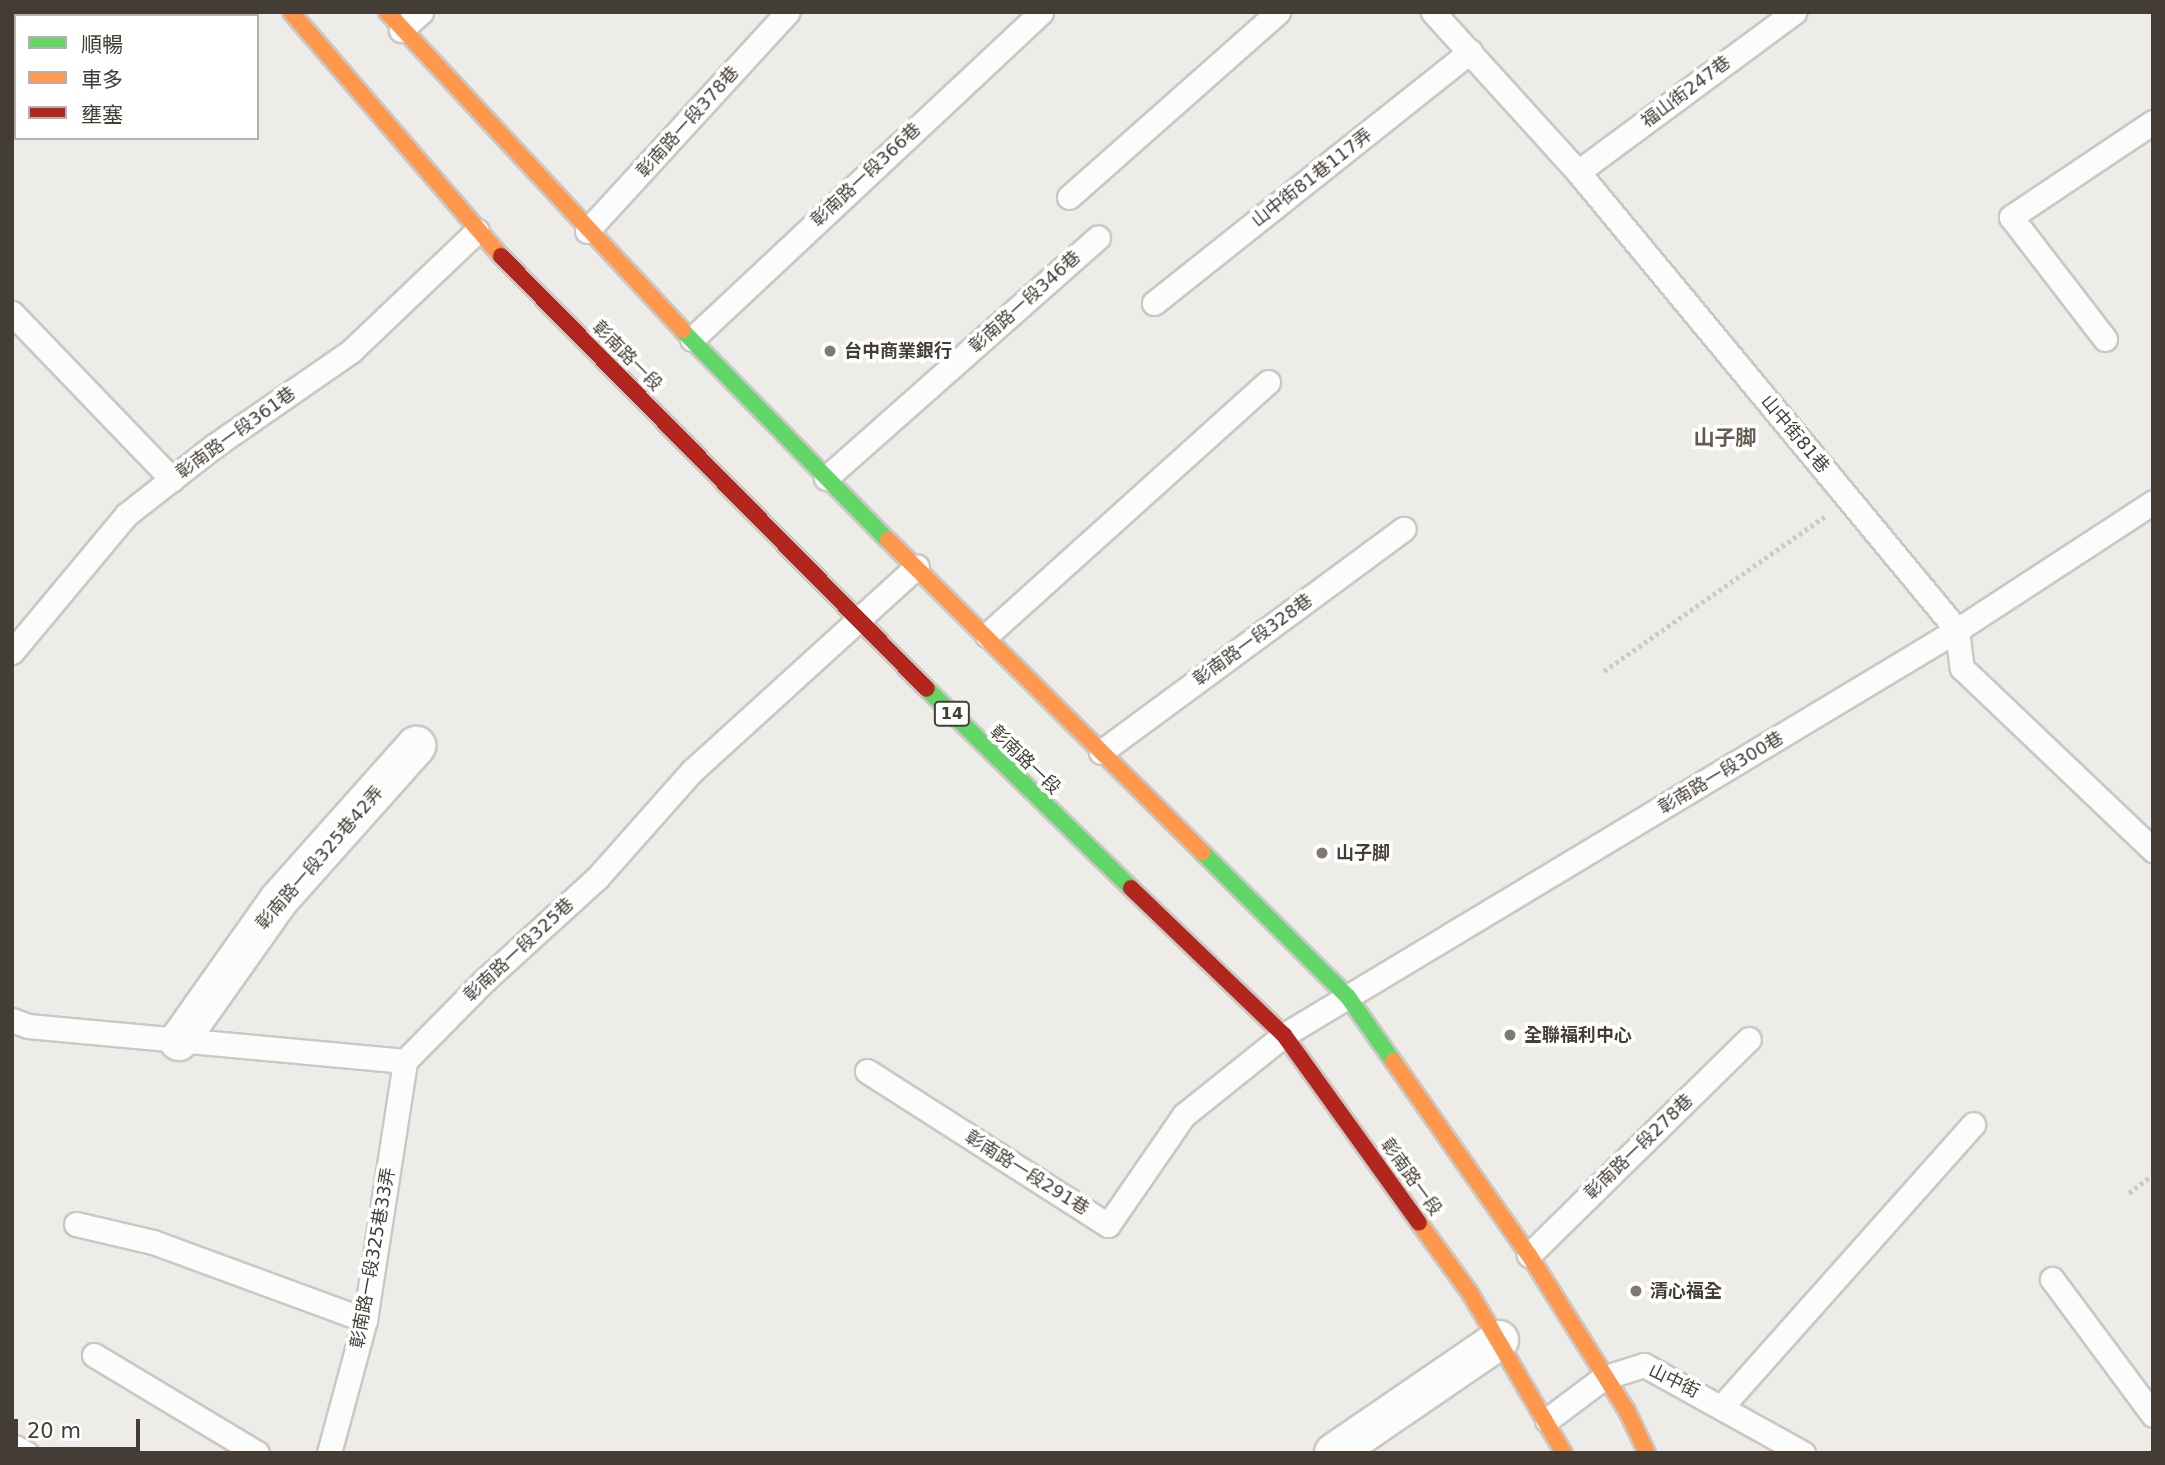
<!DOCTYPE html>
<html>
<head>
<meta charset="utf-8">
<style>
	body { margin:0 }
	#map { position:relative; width:2165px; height:1465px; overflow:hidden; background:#eeece8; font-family:"DejaVu Sans","Noto Sans TC",sans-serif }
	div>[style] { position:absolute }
	.path>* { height:4.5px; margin-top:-2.25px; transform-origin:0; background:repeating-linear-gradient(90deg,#cccac6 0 3.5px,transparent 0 7px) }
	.roads { filter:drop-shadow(2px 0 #cac8c4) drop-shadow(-2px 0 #cac8c4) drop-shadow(0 2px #cac8c4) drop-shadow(0 -2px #cac8c4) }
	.lane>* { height:23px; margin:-11.5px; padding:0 11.5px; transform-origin:11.5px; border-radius:11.5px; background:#fcfcfc }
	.street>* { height:38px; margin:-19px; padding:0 19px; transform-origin:19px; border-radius:19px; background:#fcfcfc }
	.fast>* { height:16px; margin:-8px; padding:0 8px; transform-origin:8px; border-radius:8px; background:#63d668 }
	.slow>* { height:16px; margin:-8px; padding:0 8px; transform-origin:8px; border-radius:8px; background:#ff974d }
	.jam>* { height:16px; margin:-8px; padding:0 8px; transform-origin:8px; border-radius:8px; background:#b3261e }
	.dots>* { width:19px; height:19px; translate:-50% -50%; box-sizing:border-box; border:4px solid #fff; border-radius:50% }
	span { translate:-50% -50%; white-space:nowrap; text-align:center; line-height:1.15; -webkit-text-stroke:7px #fff; paint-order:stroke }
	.shield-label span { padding:2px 5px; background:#fff; border:2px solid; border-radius:5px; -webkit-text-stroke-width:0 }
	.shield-label { font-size:16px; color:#433d35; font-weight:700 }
	.street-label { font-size:18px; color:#433d35 }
	.poi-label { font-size:18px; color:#433d35; font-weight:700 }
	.left { translate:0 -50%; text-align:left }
	.quarter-label { font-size:21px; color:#655b4d; font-weight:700 }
	.frame { position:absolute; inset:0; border:14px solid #433d35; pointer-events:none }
	.legend { position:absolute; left:14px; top:14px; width:245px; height:126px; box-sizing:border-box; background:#fff; border:2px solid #b4b1ae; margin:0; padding:9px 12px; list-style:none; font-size:21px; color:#433d35 }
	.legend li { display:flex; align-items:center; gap:14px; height:35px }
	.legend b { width:35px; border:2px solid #b4b1ae }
	.scale { position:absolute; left:14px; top:1419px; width:126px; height:32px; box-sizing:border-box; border:4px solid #433d35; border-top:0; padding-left:9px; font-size:21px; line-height:24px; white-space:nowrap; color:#433d35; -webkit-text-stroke:5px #fff; paint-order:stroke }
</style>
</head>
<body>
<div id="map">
	<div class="path">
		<div style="left:1604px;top:671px;width:269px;rotate:-35deg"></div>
		<div style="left:2129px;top:1193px;width:31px;rotate:-38deg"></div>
	</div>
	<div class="roads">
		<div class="lane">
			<div style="left:1433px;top:12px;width:216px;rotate:47.8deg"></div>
			<div style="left:1578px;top:172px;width:594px;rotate:50.39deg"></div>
			<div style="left:1957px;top:630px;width:38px;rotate:83deg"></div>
			<div style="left:1962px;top:668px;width:264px;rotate:43.6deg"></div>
			<div style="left:401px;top:30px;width:27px;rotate:-42deg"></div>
			<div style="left:1578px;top:172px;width:269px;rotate:-36.5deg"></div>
			<div style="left:1069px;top:197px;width:279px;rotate:-41.5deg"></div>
			<div style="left:587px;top:231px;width:297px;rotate:-47.5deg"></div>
			<div style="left:1154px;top:303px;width:404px;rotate:-38.5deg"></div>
			<div style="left:12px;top:313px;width:231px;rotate:46.1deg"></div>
			<div style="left:692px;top:339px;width:478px;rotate:-43.1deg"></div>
			<div style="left:2105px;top:339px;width:154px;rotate:-127.6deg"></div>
			<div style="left:2011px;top:217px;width:171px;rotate:-33.8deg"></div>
			<div style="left:826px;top:478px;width:363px;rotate:-41.5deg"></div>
			<div style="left:987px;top:635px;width:378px;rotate:-42deg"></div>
			<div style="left:12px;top:652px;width:178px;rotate:-50.2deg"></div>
			<div style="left:126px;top:515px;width:112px;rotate:-38.1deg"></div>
			<div style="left:214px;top:446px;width:167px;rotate:-34.7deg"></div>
			<div style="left:351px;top:351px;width:174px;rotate:-43.6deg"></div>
			<div style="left:1101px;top:752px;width:376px;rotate:-36.4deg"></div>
			<div style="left:12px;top:1020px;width:17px;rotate:21deg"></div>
			<div style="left:28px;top:1026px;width:379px;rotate:5.3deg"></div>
			<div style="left:405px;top:1061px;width:115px;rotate:-45.4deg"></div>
			<div style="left:486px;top:979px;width:150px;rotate:-42.3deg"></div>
			<div style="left:597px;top:878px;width:143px;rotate:-48.4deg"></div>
			<div style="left:692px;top:771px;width:304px;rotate:-42.3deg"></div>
			<div style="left:867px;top:1071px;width:286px;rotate:32.6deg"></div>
			<div style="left:1108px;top:1225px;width:134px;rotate:-55.4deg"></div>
			<div style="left:1184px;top:1115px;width:128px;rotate:-38.7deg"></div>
			<div style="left:1284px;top:1035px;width:785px;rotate:-31.04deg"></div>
			<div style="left:1957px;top:630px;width:234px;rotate:-33.1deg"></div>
			<div style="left:76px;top:1224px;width:79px;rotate:13.2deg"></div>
			<div style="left:153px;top:1242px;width:226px;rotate:20.2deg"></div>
			<div style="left:1529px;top:1255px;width:308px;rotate:-44.5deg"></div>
			<div style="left:2052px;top:1279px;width:169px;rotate:53.4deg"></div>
			<div style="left:94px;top:1355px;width:190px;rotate:31deg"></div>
			<div style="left:1723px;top:1405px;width:376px;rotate:-48.3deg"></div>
			<div style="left:1547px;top:1420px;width:70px;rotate:-36.9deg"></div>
			<div style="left:1603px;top:1378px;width:43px;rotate:-17.6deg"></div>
			<div style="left:1644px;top:1365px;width:182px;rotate:29deg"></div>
			<div style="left:15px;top:1447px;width:13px;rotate:29deg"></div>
			<div style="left:329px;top:1453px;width:138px;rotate:-74.9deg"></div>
			<div style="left:365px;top:1320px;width:262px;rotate:-81.2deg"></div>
		</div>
		<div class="street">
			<div style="left:179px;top:1041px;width:171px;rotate:-54.7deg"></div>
			<div style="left:278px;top:901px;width:208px;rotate:-48.3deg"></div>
			<div style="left:1334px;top:1453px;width:200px;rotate:-34.4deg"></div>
		</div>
		<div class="fast">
			<div style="left:682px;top:330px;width:294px;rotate:45.6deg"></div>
			<div style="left:927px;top:689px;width:285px;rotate:44.3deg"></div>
			<div style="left:1202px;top:852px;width:206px;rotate:44.8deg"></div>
			<div style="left:1348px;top:997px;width:78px;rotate:54.9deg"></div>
		</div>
		<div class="slow">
			<div style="left:291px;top:12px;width:322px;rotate:49.3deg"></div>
			<div style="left:387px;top:12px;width:434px;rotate:47.1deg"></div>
			<div style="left:888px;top:540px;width:443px;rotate:44.8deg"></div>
			<div style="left:1393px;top:1061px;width:237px;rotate:55deg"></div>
			<div style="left:1529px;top:1255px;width:184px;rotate:57.9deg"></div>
			<div style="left:1627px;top:1411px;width:47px;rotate:64.5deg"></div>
			<div style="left:1419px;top:1223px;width:87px;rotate:53.9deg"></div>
			<div style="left:1470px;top:1293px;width:186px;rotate:59.6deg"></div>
		</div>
		<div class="jam">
			<div style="left:501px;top:256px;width:607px;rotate:45.47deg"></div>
			<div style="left:1131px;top:888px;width:212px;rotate:43.9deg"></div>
			<div style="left:1284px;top:1035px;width:231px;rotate:54.3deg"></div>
		</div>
	</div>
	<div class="dots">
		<div style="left:830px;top:351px;background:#7f7a74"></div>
		<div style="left:1322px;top:853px;background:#7f7a74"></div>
		<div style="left:1510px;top:1035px;background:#7f7a74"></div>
		<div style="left:1636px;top:1291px;background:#7f7a74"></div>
	</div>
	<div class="shield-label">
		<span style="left:952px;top:714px">14</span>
	</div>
	<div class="street-label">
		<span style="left:1686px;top:92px;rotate:-37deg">福山街247巷</span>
		<span style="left:688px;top:122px;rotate:-48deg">彰南路一段378巷</span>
		<span style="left:866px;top:175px;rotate:-43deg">彰南路一段366巷</span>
		<span style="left:1312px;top:178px;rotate:-38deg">山中街81巷117弄</span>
		<span style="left:1025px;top:302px;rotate:-42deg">彰南路一段346巷</span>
		<span style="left:627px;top:356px;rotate:45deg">彰南路一段</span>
		<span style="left:236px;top:433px;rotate:-36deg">彰南路一段361巷</span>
		<span style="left:1795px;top:434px;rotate:50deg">山中街81巷</span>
		<span style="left:1253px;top:640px;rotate:-36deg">彰南路一段328巷</span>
		<span style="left:1025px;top:760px;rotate:44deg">彰南路一段</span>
		<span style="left:1721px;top:773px;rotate:-31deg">彰南路一段300巷</span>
		<span style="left:320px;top:858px;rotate:-49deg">彰南路一段325巷42弄</span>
		<span style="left:519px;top:950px;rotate:-43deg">彰南路一段325巷</span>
		<span style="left:1639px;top:1147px;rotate:-44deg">彰南路一段278巷</span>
		<span style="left:1027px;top:1173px;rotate:32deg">彰南路一段291巷</span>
		<span style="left:1411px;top:1177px;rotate:54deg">彰南路一段</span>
		<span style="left:373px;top:1258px;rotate:-80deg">彰南路一段325巷33弄</span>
		<span style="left:1674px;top:1381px;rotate:26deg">山中街</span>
	</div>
	<div class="poi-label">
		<span class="left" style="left:844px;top:351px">台中商業銀行</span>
		<span class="left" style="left:1336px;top:853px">山子脚</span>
		<span class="left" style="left:1524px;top:1035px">全聯福利中心</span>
		<span class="left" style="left:1650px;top:1291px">清心福全</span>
	</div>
	<div class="quarter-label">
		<span style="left:1725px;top:438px">山子脚</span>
	</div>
	<div class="frame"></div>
	<ul class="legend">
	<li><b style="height:9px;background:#63d668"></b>順暢</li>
	<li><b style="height:9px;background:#ff974d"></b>車多</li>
	<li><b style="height:9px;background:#b3261e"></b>壅塞</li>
	</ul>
	<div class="scale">20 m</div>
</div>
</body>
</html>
